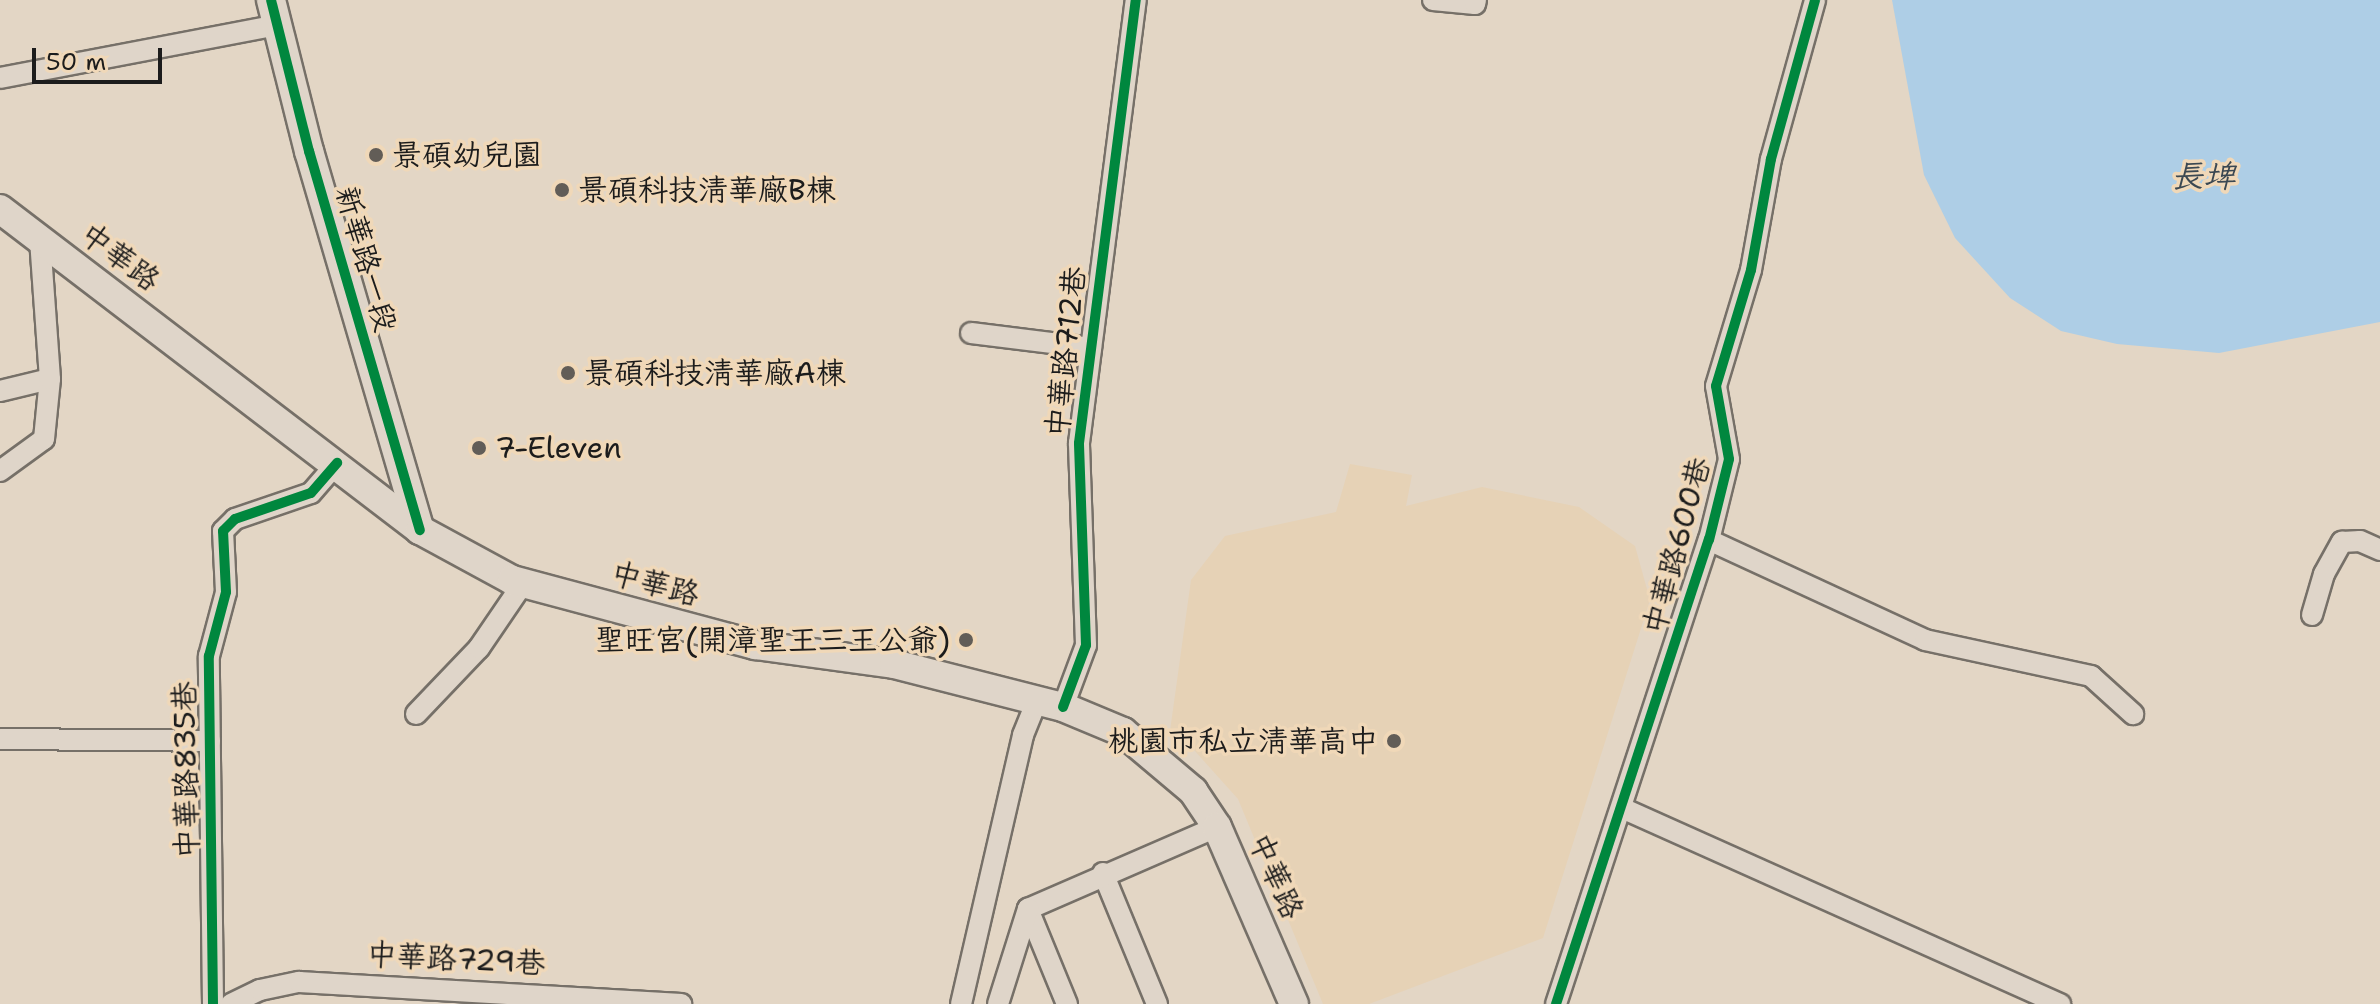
<!DOCTYPE html>
<html>
<head>
<meta charset="utf-8">
<style>
	body { margin:0 }
	#map { position:relative; width:2380px; height:1004px; overflow:hidden; background:#e3d6c5; font-family:"Shantell Sans","LXGW WenKai TC",sans-serif }
	div>[style] { position:absolute }
	.built>* { inset:0; background:#e6d2b6 }
	.water>* { inset:0; background:#aecee6 }
	.roads { filter:drop-shadow(2px 0 #767068) drop-shadow(-2px 0 #767068) drop-shadow(0 2px #767068) drop-shadow(0 -2px #767068) }
	.street>* { height:20px; margin:-10px; padding:0 10px; transform-origin:10px; border-radius:10px; background:#dfd5c9 }
	.secondary>* { height:28px; margin:-14px; padding:0 14px; transform-origin:14px; border-radius:14px; background:#dfd5c9 }
	.cycleway>* { height:10px; margin:-5px; padding:0 5px; transform-origin:5px; border-radius:5px; background:#00873e }
	.dots>* { width:22px; height:22px; translate:-50% -50%; box-sizing:border-box; border:4px solid #f0d8b8; border-radius:50% }
	span { translate:-50% -50%; white-space:nowrap; text-align:center; line-height:1.15; -webkit-text-stroke:7px #f0d8b8; paint-order:stroke }
	.poi-label { font-size:30px; color:#1c1c1c }
	.left { translate:0 -50%; text-align:left }
	.right { translate:-100% -50%; text-align:right }
	.street-label { font-size:30px; color:#1c1c1c }
	.water-label { font-size:32px; color:#3b4852; font-style:italic }
	.scale { position:absolute; left:32px; top:48px; width:130px; height:36px; box-sizing:border-box; border:4px solid #1c1c1c; border-top:0; padding-left:10px; font-size:24px; line-height:28px; white-space:nowrap; color:#1c1c1c; -webkit-text-stroke:6px #f0d8b8; paint-order:stroke }
</style>
</head>
<body>
<div id="map">
	<div class="built">
		<div style="clip-path:polygon(1350px 464px,1412px 475px,1406px 506px,1482px 487px,1579px 507px,1635px 546px,1650px 600px,1543px 938px,1369px 1004px,1323px 1004px,1238px 799px,1194px 750px,1170px 731px,1191px 580px,1225px 536px,1336px 512px)"></div>
	</div>
	<div class="water">
		<div style="clip-path:polygon(1892px 0,2380px 0,2380px 322px,2219px 353px,2117px 344px,2061px 331px,2010px 298px,1955px 238px,1924px 175px)"></div>
	</div>
	<div class="roads">
		<div class="street">
			<div style="left:1433px;top:0;width:42px;rotate:5.4deg"></div>
			<div style="left:1475px;top:4px;width:4px;rotate:-76deg"></div>
			<div style="left:0;top:78px;width:282px;rotate:-10.8deg"></div>
			<div style="left:971px;top:333px;width:121px;rotate:7.1deg"></div>
			<div style="left:0;top:391px;width:51px;rotate:-13.5deg"></div>
			<div style="left:0;top:471px;width:54px;rotate:-36deg"></div>
			<div style="left:44px;top:439px;width:60px;rotate:-84.3deg"></div>
			<div style="left:50px;top:379px;width:139px;rotate:-94.1deg"></div>
			<div style="left:1709px;top:540px;width:238px;rotate:24.8deg"></div>
			<div style="left:1925px;top:640px;width:170px;rotate:12.2deg"></div>
			<div style="left:2091px;top:676px;width:57px;rotate:42.1deg"></div>
			<div style="left:2312px;top:615px;width:43px;rotate:-73.7deg"></div>
			<div style="left:2324px;top:574px;width:37px;rotate:-61deg"></div>
			<div style="left:2342px;top:542px;width:18px;rotate:-3deg"></div>
			<div style="left:2360px;top:541px;width:22px;rotate:24deg"></div>
			<div style="left:1063px;top:707px;width:66px;rotate:-69.6deg"></div>
			<div style="left:1086px;top:645px;width:202px;rotate:-92deg"></div>
			<div style="left:1079px;top:443px;width:447px;rotate:-82.7deg"></div>
			<div style="left:416px;top:714px;width:91px;rotate:-46.3deg"></div>
			<div style="left:479px;top:648px;width:80px;rotate:-55.7deg"></div>
			<div style="left:0;top:739px;width:210px;rotate:0.5deg"></div>
			<div style="left:1624px;top:809px;width:478px;rotate:24.1deg"></div>
			<div style="left:1103px;top:873px;width:142px;rotate:67.6deg"></div>
			<div style="left:1028px;top:909px;width:206px;rotate:-23.5deg"></div>
			<div style="left:1028px;top:909px;width:103px;rotate:67.7deg"></div>
			<div style="left:213px;top:1004px;width:348px;rotate:-90.7deg"></div>
			<div style="left:209px;top:656px;width:66px;rotate:-75.1deg"></div>
			<div style="left:226px;top:592px;width:61px;rotate:-92.8deg"></div>
			<div style="left:223px;top:531px;width:17px;rotate:-45deg"></div>
			<div style="left:235px;top:519px;width:80px;rotate:-18.9deg"></div>
			<div style="left:311px;top:493px;width:40px;rotate:-49deg"></div>
			<div style="left:231px;top:1004px;width:32px;rotate:-26deg"></div>
			<div style="left:260px;top:990px;width:40px;rotate:-12deg"></div>
			<div style="left:299px;top:982px;width:383px;rotate:3.3deg"></div>
			<div style="left:961px;top:1004px;width:276px;rotate:-77deg"></div>
			<div style="left:1023px;top:735px;width:37px;rotate:-68deg"></div>
			<div style="left:998px;top:1004px;width:100px;rotate:-72.5deg"></div>
			<div style="left:1556px;top:1004px;width:489px;rotate:-71.8deg"></div>
			<div style="left:1709px;top:540px;width:83px;rotate:-76.1deg"></div>
			<div style="left:1729px;top:459px;width:74px;rotate:-100.1deg"></div>
			<div style="left:1716px;top:386px;width:121px;rotate:-73.2deg"></div>
			<div style="left:1751px;top:270px;width:113px;rotate:-79.8deg"></div>
			<div style="left:1771px;top:159px;width:165px;rotate:-74.5deg"></div>
		</div>
		<div class="secondary">
			<div style="left:271px;top:0;width:156px;rotate:75.9deg"></div>
			<div style="left:309px;top:151px;width:395px;rotate:73.7deg"></div>
			<div style="left:0;top:209px;width:529px;rotate:37.39deg"></div>
			<div style="left:420px;top:530px;width:105px;rotate:28.5deg"></div>
			<div style="left:512px;top:580px;width:252px;rotate:15deg"></div>
			<div style="left:755px;top:645px;width:140px;rotate:7.8deg"></div>
			<div style="left:894px;top:664px;width:174px;rotate:14.3deg"></div>
			<div style="left:1063px;top:707px;width:65px;rotate:22.6deg"></div>
			<div style="left:1123px;top:732px;width:92px;rotate:40.1deg"></div>
			<div style="left:1193px;top:791px;width:43px;rotate:56.3deg"></div>
			<div style="left:1217px;top:827px;width:193px;rotate:66.5deg"></div>
		</div>
	</div>
	<div class="cycleway">
		<div style="left:271px;top:0;width:156px;rotate:75.9deg"></div>
		<div style="left:309px;top:151px;width:395px;rotate:73.7deg"></div>
		<div style="left:1063px;top:707px;width:66px;rotate:-69.6deg"></div>
		<div style="left:1086px;top:645px;width:202px;rotate:-92deg"></div>
		<div style="left:1079px;top:443px;width:447px;rotate:-82.7deg"></div>
		<div style="left:213px;top:1004px;width:348px;rotate:-90.7deg"></div>
		<div style="left:209px;top:656px;width:66px;rotate:-75.1deg"></div>
		<div style="left:226px;top:592px;width:61px;rotate:-92.8deg"></div>
		<div style="left:223px;top:531px;width:17px;rotate:-45deg"></div>
		<div style="left:235px;top:519px;width:80px;rotate:-18.9deg"></div>
		<div style="left:311px;top:493px;width:40px;rotate:-49deg"></div>
		<div style="left:1556px;top:1004px;width:489px;rotate:-71.8deg"></div>
		<div style="left:1709px;top:540px;width:83px;rotate:-76.1deg"></div>
		<div style="left:1729px;top:459px;width:74px;rotate:-100.1deg"></div>
		<div style="left:1716px;top:386px;width:121px;rotate:-73.2deg"></div>
		<div style="left:1751px;top:270px;width:113px;rotate:-79.8deg"></div>
		<div style="left:1771px;top:159px;width:165px;rotate:-74.5deg"></div>
	</div>
	<div class="dots">
		<div style="left:376px;top:155px;background:#625d57"></div>
		<div style="left:562px;top:190px;background:#625d57"></div>
		<div style="left:568px;top:373px;background:#625d57"></div>
		<div style="left:479px;top:448px;background:#625d57"></div>
		<div style="left:966px;top:640px;background:#625d57"></div>
		<div style="left:1394px;top:741px;background:#625d57"></div>
	</div>
	<div class="poi-label">
		<span class="left" style="left:392px;top:155px">景碩幼兒園</span>
		<span class="left" style="left:578px;top:190px">景碩科技清華廠B棟</span>
		<span class="left" style="left:584px;top:373px">景碩科技清華廠A棟</span>
		<span class="left" style="left:495px;top:448px">7-Eleven</span>
		<span class="right" style="left:950px;top:640px">聖旺宮(開漳聖王三王公爺)</span>
		<span class="right" style="left:1378px;top:741px">桃園市私立清華高中</span>
	</div>
	<div class="street-label">
		<span style="left:120px;top:257px;rotate:37deg">中華路</span>
		<span style="left:366px;top:259px;rotate:74deg">新華路一段</span>
		<span style="left:1066px;top:352px;rotate:-84deg">中華路712巷</span>
		<span style="left:1677px;top:546px;rotate:-75deg">中華路600巷</span>
		<span style="left:655px;top:584px;rotate:15deg">中華路</span>
		<span style="left:186px;top:770px;rotate:-91deg">中華路835巷</span>
		<span style="left:1276px;top:876px;rotate:66deg">中華路</span>
		<span style="left:456px;top:959px;rotate:3deg">中華路729巷</span>
	</div>
	<div class="water-label">
		<span style="left:2203px;top:176px">長埤</span>
	</div>
	<div class="scale">50 m</div>
</div>
</body>
</html>
